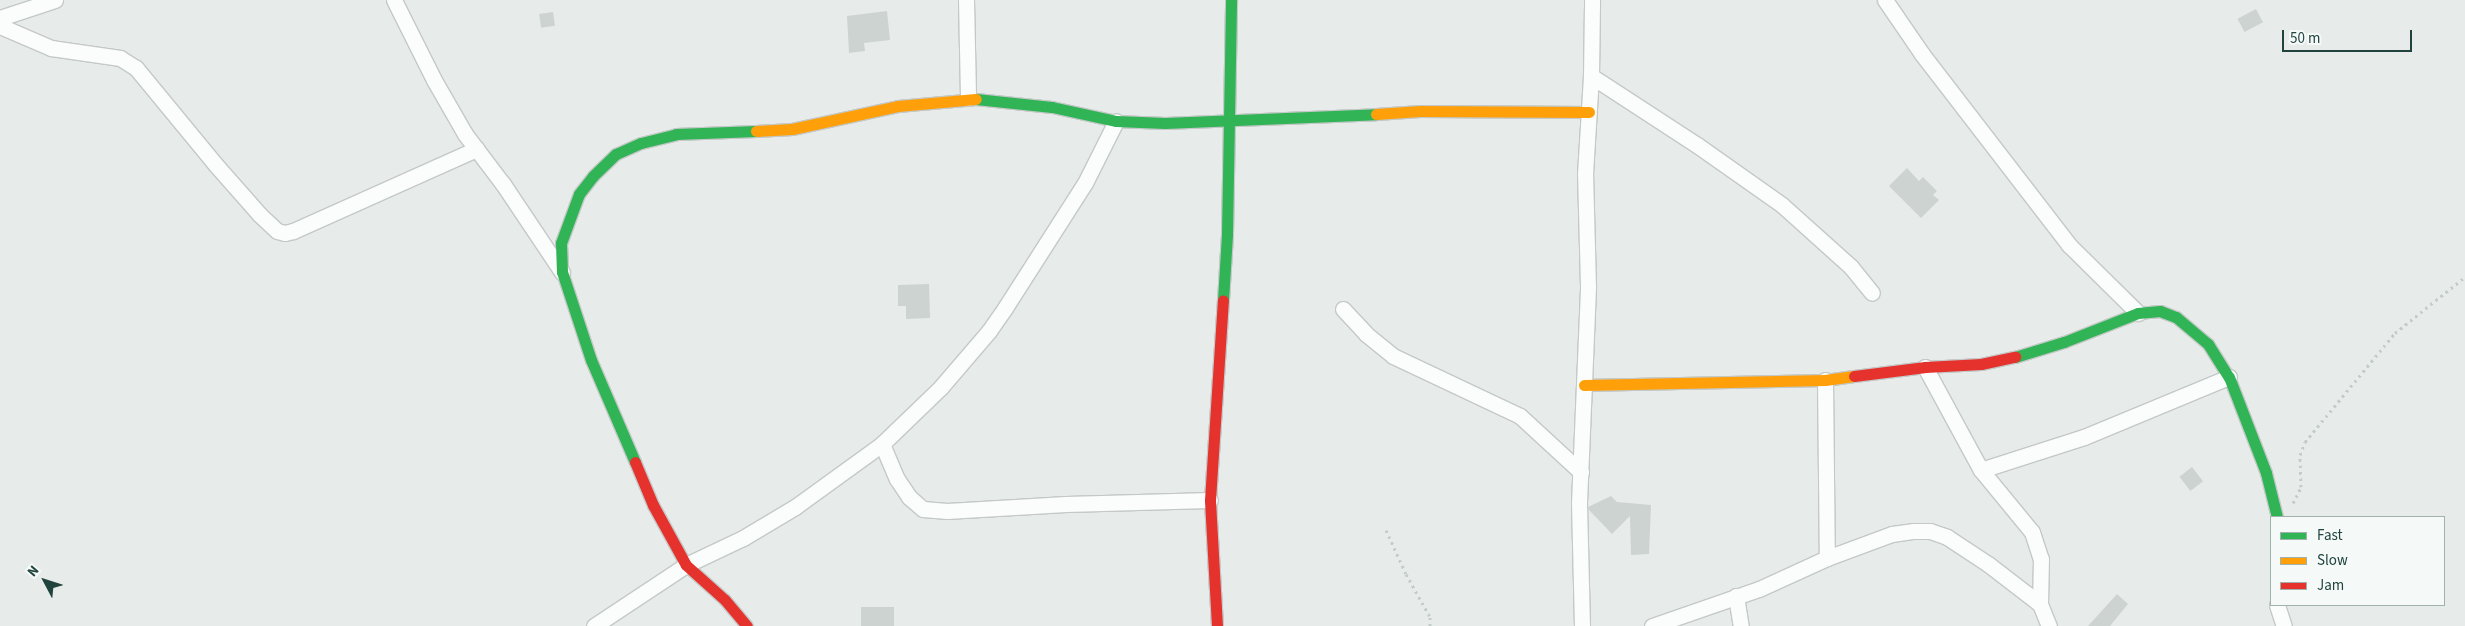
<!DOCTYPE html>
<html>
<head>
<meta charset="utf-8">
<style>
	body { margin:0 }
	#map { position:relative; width:2465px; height:626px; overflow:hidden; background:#e7ecea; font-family:"Source Sans 3",sans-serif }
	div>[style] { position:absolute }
	.building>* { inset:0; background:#ccd3d1; transform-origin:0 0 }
	.path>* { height:3px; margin-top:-1.5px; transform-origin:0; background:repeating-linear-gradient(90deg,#c2ccca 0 2.5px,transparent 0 6.5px) }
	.roads { filter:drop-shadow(1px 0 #c4c9c8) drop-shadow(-1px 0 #c4c9c8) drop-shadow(0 1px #c4c9c8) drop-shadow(0 -1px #c4c9c8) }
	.street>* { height:15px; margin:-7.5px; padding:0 7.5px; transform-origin:7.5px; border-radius:7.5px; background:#fbfcfc }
	.fast>* { height:11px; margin:-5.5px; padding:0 5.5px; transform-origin:5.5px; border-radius:5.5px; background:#30b455 }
	.slow>* { height:11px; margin:-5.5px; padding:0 5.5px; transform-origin:5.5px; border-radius:5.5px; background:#ff9f0a }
	.jam>* { height:11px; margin:-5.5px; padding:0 5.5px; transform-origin:5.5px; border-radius:5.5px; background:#e5322d }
	span { translate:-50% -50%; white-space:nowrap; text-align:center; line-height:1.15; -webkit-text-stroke:5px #f5faf8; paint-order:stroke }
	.legend { position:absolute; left:2270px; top:516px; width:175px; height:90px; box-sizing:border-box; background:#f5faf8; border:1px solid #a0b1ae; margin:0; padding:6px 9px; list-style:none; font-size:15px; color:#21433e }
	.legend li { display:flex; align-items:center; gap:10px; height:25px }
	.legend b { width:25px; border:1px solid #a0b1ae }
	.north { position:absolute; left:20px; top:556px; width:50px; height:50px; -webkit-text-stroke:4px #f5faf8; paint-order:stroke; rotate:310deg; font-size:14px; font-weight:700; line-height:20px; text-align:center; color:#21433e }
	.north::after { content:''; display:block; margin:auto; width:18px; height:22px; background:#21433e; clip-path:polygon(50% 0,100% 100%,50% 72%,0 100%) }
	.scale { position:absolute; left:2282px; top:30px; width:130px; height:22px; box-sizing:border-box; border:2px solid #21433e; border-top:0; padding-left:6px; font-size:15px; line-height:18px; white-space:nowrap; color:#21433e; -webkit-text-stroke:4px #f5faf8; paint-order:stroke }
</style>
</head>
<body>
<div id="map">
	<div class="building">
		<div style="left:2256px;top:9px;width:15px;height:21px;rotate:62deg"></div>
		<div style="clip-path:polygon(887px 11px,890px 40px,864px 43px,865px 51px,849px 53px,847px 16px)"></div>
		<div style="left:553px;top:12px;width:14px;height:14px;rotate:82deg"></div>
		<div style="clip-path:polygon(1907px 168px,1919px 181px,1923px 177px,1937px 191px,1933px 195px,1939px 200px,1921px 218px,1889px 186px)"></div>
		<div style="clip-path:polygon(929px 284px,930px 318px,906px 319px,906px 306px,898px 306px,898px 285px)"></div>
		<div style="left:2192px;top:467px;width:18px;height:16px;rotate:52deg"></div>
		<div style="clip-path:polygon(1611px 496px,1617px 502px,1651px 505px,1649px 554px,1631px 555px,1630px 516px,1612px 534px,1589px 510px,1588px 507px)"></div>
		<div style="clip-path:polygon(2117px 594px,2128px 604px,2110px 626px,2088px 626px)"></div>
		<div style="left:861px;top:607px;width:33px;height:19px"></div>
	</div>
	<div class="path">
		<div style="left:2293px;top:503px;width:18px;rotate:-63deg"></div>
		<div style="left:2301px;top:487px;width:32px;rotate:-92deg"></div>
		<div style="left:2300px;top:455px;width:14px;rotate:-69deg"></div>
		<div style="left:2305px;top:442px;width:141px;rotate:-50.5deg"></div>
		<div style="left:2395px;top:333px;width:90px;rotate:-38.7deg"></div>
		<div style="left:1386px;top:530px;width:48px;rotate:65.6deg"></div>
		<div style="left:1406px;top:574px;width:49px;rotate:60.8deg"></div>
		<div style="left:1430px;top:617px;width:9px;rotate:90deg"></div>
	</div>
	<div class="roads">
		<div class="street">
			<div style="left:394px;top:0;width:89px;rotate:63.4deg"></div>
			<div style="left:434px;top:80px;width:62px;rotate:60.1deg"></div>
			<div style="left:465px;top:134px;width:63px;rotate:52.8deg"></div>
			<div style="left:503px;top:184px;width:106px;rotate:56.2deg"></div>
			<div style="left:966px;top:0;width:98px;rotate:88.8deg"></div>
			<div style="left:1885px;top:0;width:65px;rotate:55.6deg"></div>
			<div style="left:1922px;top:54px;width:241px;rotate:52.4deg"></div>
			<div style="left:2069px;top:245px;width:97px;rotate:44.6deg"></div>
			<div style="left:0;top:18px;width:58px;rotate:-18.1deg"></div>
			<div style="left:0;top:26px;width:56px;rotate:23.3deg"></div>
			<div style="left:51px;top:48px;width:70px;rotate:8.2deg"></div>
			<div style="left:120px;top:58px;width:19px;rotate:32deg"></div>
			<div style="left:136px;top:68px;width:124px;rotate:50.5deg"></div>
			<div style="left:215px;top:164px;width:68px;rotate:48.6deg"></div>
			<div style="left:260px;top:215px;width:23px;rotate:43deg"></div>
			<div style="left:277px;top:231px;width:8px;rotate:14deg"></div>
			<div style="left:285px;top:233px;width:8px;rotate:-14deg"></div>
			<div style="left:293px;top:231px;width:201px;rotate:-24.1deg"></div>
			<div style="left:1591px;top:76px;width:126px;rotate:33.1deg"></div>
			<div style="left:1697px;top:145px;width:104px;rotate:35.2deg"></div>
			<div style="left:1782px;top:205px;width:93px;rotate:41.9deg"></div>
			<div style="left:1851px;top:267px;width:33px;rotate:51deg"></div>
			<div style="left:1343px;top:309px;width:34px;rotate:47deg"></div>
			<div style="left:1366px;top:334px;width:35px;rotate:39deg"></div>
			<div style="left:1393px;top:356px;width:140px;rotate:25.3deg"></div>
			<div style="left:1520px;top:416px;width:83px;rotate:42.6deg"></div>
			<div style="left:1925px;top:367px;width:117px;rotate:61.5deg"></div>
			<div style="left:1981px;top:470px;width:80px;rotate:50.6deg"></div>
			<div style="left:2032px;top:532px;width:28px;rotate:72deg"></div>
			<div style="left:2041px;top:559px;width:45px;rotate:91.3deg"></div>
			<div style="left:2040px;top:604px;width:24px;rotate:68deg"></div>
			<div style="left:1825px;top:380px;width:178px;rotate:89.4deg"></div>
			<div style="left:882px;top:444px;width:38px;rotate:67deg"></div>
			<div style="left:897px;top:479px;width:22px;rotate:56deg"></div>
			<div style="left:909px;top:497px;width:18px;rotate:41deg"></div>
			<div style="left:923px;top:509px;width:24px;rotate:5deg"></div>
			<div style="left:947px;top:511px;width:119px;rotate:-3.4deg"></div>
			<div style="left:1066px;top:504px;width:144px;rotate:-1.6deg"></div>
			<div style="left:1981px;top:470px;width:108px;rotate:-17.8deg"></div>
			<div style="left:2084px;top:437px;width:157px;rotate:-22.5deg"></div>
			<div style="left:1736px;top:596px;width:30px;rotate:81deg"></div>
			<div style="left:2277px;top:605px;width:22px;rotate:72deg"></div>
			<div style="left:594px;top:626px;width:110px;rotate:-33.5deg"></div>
			<div style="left:686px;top:565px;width:63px;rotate:-25.3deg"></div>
			<div style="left:743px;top:538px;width:61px;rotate:-30.8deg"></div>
			<div style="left:795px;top:507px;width:107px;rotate:-35.9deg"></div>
			<div style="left:882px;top:444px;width:82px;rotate:-44deg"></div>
			<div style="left:941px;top:387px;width:74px;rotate:-49.4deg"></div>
			<div style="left:989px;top:331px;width:28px;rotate:-55deg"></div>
			<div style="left:1005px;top:308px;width:148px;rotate:-57.4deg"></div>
			<div style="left:1085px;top:183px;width:69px;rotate:-63.4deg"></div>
			<div style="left:1582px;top:626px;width:123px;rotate:-91.4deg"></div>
			<div style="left:1579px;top:503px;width:217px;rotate:-87.6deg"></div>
			<div style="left:1588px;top:286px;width:112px;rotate:-91.5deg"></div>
			<div style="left:1585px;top:174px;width:98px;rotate:-86.5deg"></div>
			<div style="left:1591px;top:76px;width:76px;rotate:-89.2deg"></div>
			<div style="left:1652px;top:626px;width:113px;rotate:-19.1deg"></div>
			<div style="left:1759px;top:589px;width:75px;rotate:-24.5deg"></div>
			<div style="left:1827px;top:558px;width:69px;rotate:-20.3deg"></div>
			<div style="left:1892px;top:534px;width:22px;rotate:-8deg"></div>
			<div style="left:1914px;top:531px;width:16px"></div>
			<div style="left:1930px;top:531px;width:18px;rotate:19deg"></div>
			<div style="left:1947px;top:537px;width:49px;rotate:33.4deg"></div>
			<div style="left:1988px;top:564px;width:66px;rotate:37.6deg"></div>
		</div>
		<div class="fast">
			<div style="left:976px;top:99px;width:76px;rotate:6deg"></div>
			<div style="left:1052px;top:107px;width:66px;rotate:12.3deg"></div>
			<div style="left:1116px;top:121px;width:49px;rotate:2.3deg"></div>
			<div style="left:1165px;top:123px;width:211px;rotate:-2.4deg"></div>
			<div style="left:1223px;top:300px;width:66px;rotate:-86.5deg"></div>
			<div style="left:1227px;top:234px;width:234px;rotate:-89deg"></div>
			<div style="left:2015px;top:357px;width:51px;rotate:-17deg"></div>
			<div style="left:2064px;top:342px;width:79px;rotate:-21.4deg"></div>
			<div style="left:2138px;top:313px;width:22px;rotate:-5deg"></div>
			<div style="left:2160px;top:311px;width:17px;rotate:21deg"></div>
			<div style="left:2176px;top:317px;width:42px;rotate:40.2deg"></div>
			<div style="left:2208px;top:344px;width:39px;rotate:58deg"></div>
			<div style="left:2229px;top:377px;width:103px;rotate:68.9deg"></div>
			<div style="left:2266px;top:473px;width:45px;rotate:76deg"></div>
			<div style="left:635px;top:462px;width:111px;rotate:-113.3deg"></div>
			<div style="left:591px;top:360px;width:93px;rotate:-108.2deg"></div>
			<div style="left:562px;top:272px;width:29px;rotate:-92deg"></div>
			<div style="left:561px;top:243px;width:52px;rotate:-69.8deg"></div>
			<div style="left:579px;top:194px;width:23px;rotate:-52deg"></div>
			<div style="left:593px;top:176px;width:32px;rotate:-44deg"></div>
			<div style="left:616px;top:154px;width:27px;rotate:-24deg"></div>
			<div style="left:641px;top:143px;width:36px;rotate:-14deg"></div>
			<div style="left:676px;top:134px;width:80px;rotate:-2.1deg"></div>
		</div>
		<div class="slow">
			<div style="left:1376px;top:114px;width:44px;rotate:-3.9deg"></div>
			<div style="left:1420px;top:111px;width:169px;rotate:0.3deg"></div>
			<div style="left:756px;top:131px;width:36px;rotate:-3deg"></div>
			<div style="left:792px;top:129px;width:108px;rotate:-12.2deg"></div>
			<div style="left:898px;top:106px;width:78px;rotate:-5.1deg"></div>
			<div style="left:1584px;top:385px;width:241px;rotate:-1.2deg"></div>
			<div style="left:1825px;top:380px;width:29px;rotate:-8deg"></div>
		</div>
		<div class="jam">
			<div style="left:1854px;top:376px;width:72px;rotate:-7.2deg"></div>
			<div style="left:1925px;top:367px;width:56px;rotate:-3.1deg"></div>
			<div style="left:1981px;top:364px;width:35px;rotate:-12deg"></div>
			<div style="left:635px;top:462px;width:47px;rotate:67.3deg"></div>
			<div style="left:653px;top:505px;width:68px;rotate:61.2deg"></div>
			<div style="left:686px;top:565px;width:52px;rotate:41.9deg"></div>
			<div style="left:725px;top:600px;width:34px;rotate:50deg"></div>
			<div style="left:1217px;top:626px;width:126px;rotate:-93.2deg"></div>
			<div style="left:1210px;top:500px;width:200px;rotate:-86.3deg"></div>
		</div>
	</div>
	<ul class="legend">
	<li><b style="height:6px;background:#30b455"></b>Fast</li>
	<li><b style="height:6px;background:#ff9f0a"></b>Slow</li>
	<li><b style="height:6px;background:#e5322d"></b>Jam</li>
	</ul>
	<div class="north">N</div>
	<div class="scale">50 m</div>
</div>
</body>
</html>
